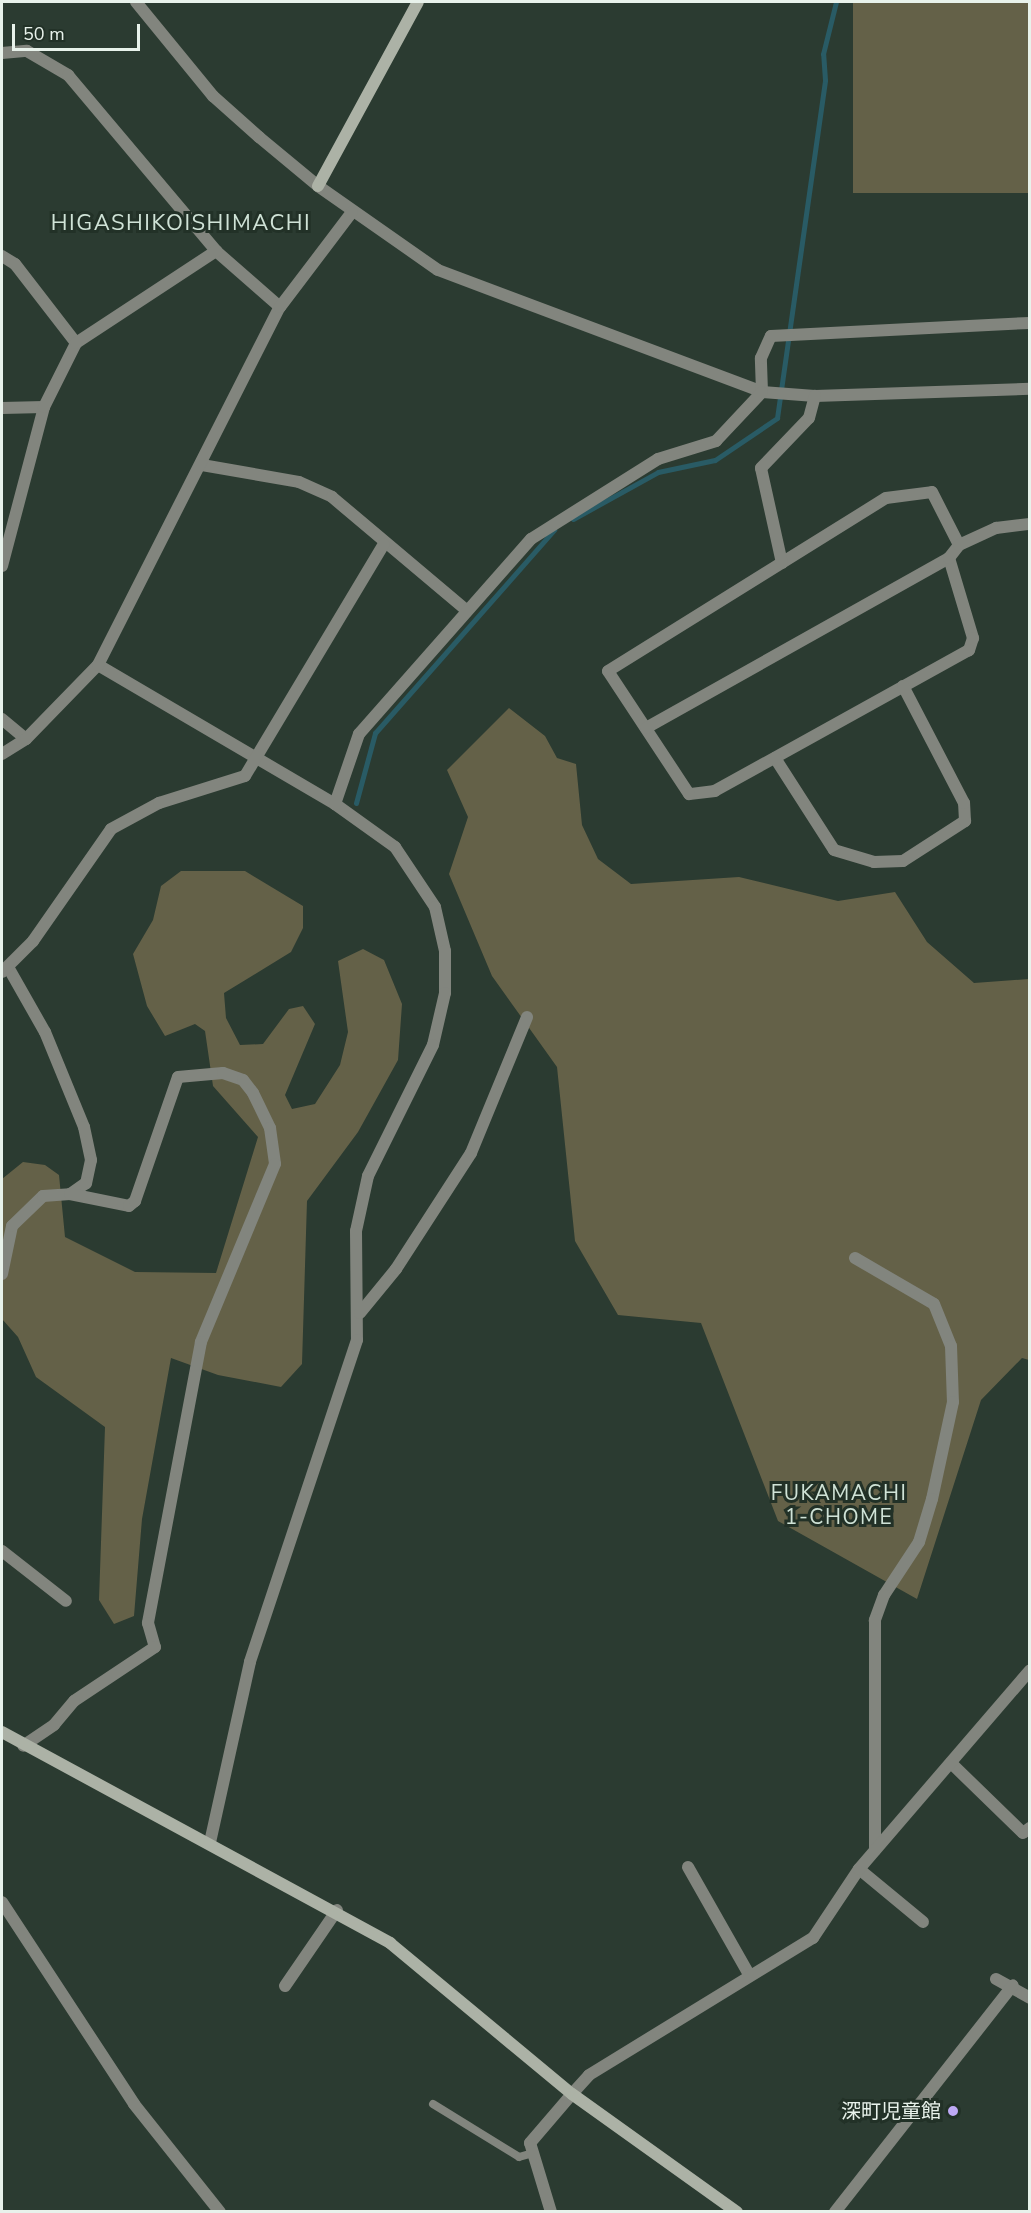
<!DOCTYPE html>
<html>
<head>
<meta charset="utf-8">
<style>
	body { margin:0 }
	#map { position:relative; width:1031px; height:2213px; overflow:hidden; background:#2b3b31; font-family:"Nunito Sans","Noto Sans JP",sans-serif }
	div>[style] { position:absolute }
	.green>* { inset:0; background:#646148; transform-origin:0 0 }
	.stream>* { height:5px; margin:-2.5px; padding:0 2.5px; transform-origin:2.5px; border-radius:2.5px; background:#295b65 }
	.lane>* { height:8px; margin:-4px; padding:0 4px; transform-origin:4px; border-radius:4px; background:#82857e }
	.street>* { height:12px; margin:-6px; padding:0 6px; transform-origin:6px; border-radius:6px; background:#82857e }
	.secondary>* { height:12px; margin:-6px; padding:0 6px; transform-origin:6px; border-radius:6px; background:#acb2a6 }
	.dots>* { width:16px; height:16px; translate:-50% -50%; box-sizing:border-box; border:3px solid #223127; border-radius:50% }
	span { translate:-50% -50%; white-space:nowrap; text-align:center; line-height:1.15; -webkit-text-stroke:6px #223127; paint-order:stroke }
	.poi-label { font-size:20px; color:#e8f2eb }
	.right { translate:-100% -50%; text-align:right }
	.neighbourhood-label { font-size:21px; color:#d0e3d7; letter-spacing:1.5px }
	.quarter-label { font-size:22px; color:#d0e3d7; letter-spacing:1.5px }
	.frame { position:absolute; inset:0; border:3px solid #e8f2eb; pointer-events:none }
	.scale { position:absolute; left:12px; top:24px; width:128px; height:27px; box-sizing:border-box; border:3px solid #e8f2eb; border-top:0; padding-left:8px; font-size:18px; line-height:21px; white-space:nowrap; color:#e8f2eb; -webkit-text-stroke:4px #223127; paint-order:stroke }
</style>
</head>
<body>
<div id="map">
	<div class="green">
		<div style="left:853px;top:2px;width:176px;height:191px"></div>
		<div style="clip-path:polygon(509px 708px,545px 736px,557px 758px,576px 764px,582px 825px,598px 859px,631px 884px,739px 877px,838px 901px,895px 892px,927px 942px,974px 983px,1029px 979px,1029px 1360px,1022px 1358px,981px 1400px,917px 1599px,778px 1521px,701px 1323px,618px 1315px,575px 1241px,557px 1067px,492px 976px,449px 874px,468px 817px,447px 770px)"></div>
		<div style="clip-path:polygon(181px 871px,245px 871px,303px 906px,303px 928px,291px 952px,224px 993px,226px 1018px,240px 1045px,263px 1044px,289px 1009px,303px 1006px,315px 1024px,285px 1095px,292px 1109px,315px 1104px,340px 1065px,348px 1032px,338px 961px,363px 949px,384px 960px,402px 1004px,398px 1060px,358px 1132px,307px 1201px,302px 1364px,281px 1387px,218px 1375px,171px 1358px,142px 1519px,134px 1616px,114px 1624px,99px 1600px,105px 1427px,36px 1377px,18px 1337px,2px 1319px,2px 1179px,23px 1162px,45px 1165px,59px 1175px,65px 1237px,135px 1272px,216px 1273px,258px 1137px,213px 1086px,205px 1031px,195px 1024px,165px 1036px,147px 1006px,133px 954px,153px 920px,161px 886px)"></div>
	</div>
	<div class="stream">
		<div style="left:573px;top:519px;width:97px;rotate:-28.9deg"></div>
		<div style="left:658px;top:472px;width:58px;rotate:-11.9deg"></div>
		<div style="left:715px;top:460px;width:75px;rotate:-34.1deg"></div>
		<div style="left:777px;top:418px;width:341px;rotate:-81.9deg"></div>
		<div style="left:825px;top:80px;width:26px;rotate:-94deg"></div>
		<div style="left:823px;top:54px;width:54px;rotate:-76deg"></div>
		<div style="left:356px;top:803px;width:73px;rotate:-74.8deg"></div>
		<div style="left:375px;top:733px;width:271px;rotate:-48.6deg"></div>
	</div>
	<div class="lane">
		<div style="left:433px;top:2104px;width:101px;rotate:31.6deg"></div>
		<div style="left:519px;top:2157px;width:15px;rotate:-16deg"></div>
	</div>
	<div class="street">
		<div style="left:136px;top:2px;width:122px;rotate:50.7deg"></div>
		<div style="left:213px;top:96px;width:62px;rotate:41.7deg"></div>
		<div style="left:259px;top:137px;width:77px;rotate:39.7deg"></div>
		<div style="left:318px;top:186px;width:146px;rotate:35deg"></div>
		<div style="left:438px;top:270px;width:346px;rotate:20.6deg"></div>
		<div style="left:762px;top:392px;width:53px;rotate:4.3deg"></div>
		<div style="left:815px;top:396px;width:215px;rotate:-1.9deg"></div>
		<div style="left:2px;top:53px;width:25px;rotate:-5deg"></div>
		<div style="left:27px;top:51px;width:48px;rotate:30.3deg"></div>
		<div style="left:68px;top:75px;width:230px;rotate:49.9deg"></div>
		<div style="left:216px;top:251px;width:85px;rotate:41.2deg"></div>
		<div style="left:2px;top:256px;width:15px;rotate:32deg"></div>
		<div style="left:15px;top:264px;width:100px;rotate:52.3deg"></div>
		<div style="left:762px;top:392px;width:34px;rotate:-92deg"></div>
		<div style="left:761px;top:358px;width:24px;rotate:-66deg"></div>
		<div style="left:771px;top:336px;width:259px;rotate:-2.9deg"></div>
		<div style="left:2px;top:408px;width:42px;rotate:-1.4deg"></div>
		<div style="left:202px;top:465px;width:98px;rotate:9.9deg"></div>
		<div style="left:299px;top:482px;width:36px;rotate:24deg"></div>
		<div style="left:332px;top:497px;width:175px;rotate:40.1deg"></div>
		<div style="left:949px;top:558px;width:84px;rotate:73.3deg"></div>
		<div style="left:973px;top:638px;width:13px;rotate:108deg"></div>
		<div style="left:969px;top:650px;width:291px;rotate:151deg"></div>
		<div style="left:715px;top:791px;width:26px;rotate:173deg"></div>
		<div style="left:689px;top:794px;width:147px;rotate:-123.4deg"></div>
		<div style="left:608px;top:671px;width:327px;rotate:-31.9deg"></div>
		<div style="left:886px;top:498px;width:46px;rotate:-7.4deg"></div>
		<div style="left:932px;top:492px;width:59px;rotate:63deg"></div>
		<div style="left:782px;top:563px;width:97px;rotate:-102.5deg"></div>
		<div style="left:761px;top:468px;width:69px;rotate:-46.2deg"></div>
		<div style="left:809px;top:418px;width:23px;rotate:-75deg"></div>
		<div style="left:2px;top:566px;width:164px;rotate:-75.2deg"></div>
		<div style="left:44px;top:407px;width:72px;rotate:-63.4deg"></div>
		<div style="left:76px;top:343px;width:168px;rotate:-33.3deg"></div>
		<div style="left:98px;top:665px;width:275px;rotate:30.4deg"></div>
		<div style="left:335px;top:804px;width:74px;rotate:35.6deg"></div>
		<div style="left:395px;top:847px;width:72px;rotate:56.3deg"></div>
		<div style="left:435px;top:907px;width:45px;rotate:77.2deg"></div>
		<div style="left:445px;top:951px;width:42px;rotate:90deg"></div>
		<div style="left:445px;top:993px;width:53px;rotate:103deg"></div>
		<div style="left:433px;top:1045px;width:146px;rotate:116.4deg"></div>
		<div style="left:368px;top:1176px;width:56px;rotate:102.3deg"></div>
		<div style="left:356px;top:1231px;width:109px;rotate:89.5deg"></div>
		<div style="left:357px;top:1340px;width:339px;rotate:108.4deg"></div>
		<div style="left:250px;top:1662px;width:184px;rotate:102.5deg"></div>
		<div style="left:2px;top:719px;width:31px;rotate:40deg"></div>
		<div style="left:646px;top:728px;width:347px;rotate:-29.3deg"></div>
		<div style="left:949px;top:558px;width:16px;rotate:-52deg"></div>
		<div style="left:959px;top:545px;width:41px;rotate:-24.7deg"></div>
		<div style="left:996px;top:528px;width:34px;rotate:-7deg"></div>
		<div style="left:2px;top:754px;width:28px;rotate:-32deg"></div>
		<div style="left:26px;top:739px;width:103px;rotate:-45.8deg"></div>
		<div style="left:98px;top:665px;width:402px;rotate:-63.1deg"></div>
		<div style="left:280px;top:307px;width:119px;rotate:-52.8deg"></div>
		<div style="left:775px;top:758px;width:109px;rotate:57.3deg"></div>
		<div style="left:834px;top:850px;width:42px;rotate:16.7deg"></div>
		<div style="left:874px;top:862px;width:29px;rotate:-2deg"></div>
		<div style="left:903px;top:861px;width:74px;rotate:-32.8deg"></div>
		<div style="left:965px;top:821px;width:18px;rotate:-93deg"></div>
		<div style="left:964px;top:803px;width:132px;rotate:-117.5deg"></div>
		<div style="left:335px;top:804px;width:74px;rotate:-71.1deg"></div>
		<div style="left:359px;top:734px;width:260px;rotate:-48.6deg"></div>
		<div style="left:531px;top:539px;width:150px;rotate:-32.2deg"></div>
		<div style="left:658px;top:459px;width:61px;rotate:-17.2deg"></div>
		<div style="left:716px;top:441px;width:67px;rotate:-46.8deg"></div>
		<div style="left:8px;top:967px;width:75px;rotate:60.4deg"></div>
		<div style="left:45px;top:1032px;width:103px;rotate:67.7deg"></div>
		<div style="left:84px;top:1127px;width:34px;rotate:78deg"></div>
		<div style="left:91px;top:1160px;width:24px;rotate:102deg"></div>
		<div style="left:86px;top:1183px;width:19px;rotate:145deg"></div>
		<div style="left:2px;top:972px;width:44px;rotate:-45deg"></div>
		<div style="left:33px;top:941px;width:136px;rotate:-55.1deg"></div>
		<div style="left:111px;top:829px;width:55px;rotate:-28.4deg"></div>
		<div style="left:159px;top:803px;width:90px;rotate:-17.4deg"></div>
		<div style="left:245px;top:776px;width:270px;rotate:-59.1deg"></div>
		<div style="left:855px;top:1258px;width:91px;rotate:30.2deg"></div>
		<div style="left:934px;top:1304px;width:45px;rotate:68deg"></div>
		<div style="left:951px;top:1346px;width:56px;rotate:88deg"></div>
		<div style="left:953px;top:1402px;width:99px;rotate:102.2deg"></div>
		<div style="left:932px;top:1499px;width:45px;rotate:106.8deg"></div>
		<div style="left:919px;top:1542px;width:64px;rotate:123.4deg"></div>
		<div style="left:884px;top:1595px;width:27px;rotate:110deg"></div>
		<div style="left:875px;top:1620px;width:230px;rotate:90deg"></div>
		<div style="left:2px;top:1274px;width:49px;rotate:-78.2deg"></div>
		<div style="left:12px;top:1226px;width:43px;rotate:-44.1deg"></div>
		<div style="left:43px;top:1196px;width:27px;rotate:-4deg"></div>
		<div style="left:70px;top:1194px;width:60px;rotate:11.5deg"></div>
		<div style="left:129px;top:1206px;width:8px;rotate:-40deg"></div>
		<div style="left:135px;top:1201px;width:131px;rotate:-70.9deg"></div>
		<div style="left:178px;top:1077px;width:45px;rotate:-5.1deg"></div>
		<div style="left:223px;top:1073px;width:21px;rotate:19deg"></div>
		<div style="left:243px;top:1080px;width:16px;rotate:52deg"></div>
		<div style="left:253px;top:1093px;width:39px;rotate:64deg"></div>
		<div style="left:270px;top:1128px;width:36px;rotate:82deg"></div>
		<div style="left:275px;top:1164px;width:193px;rotate:112.6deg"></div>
		<div style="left:201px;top:1342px;width:286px;rotate:100.7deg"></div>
		<div style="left:148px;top:1623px;width:25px;rotate:74deg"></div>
		<div style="left:155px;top:1647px;width:97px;rotate:146.3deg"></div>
		<div style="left:74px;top:1701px;width:31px;rotate:130deg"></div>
		<div style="left:54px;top:1725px;width:37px;rotate:146deg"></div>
		<div style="left:360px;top:1313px;width:57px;rotate:-50.7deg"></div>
		<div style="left:396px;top:1269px;width:138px;rotate:-57.1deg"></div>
		<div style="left:471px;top:1153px;width:147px;rotate:-67.6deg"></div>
		<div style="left:2px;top:1551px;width:81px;rotate:38deg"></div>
		<div style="left:951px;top:1763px;width:100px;rotate:44.2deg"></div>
		<div style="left:1023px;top:1833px;width:9px;rotate:-36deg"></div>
		<div style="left:688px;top:1867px;width:125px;rotate:60.4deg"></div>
		<div style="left:859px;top:1869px;width:83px;rotate:39.6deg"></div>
		<div style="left:2px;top:1902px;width:241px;rotate:56.8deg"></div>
		<div style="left:134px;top:2104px;width:138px;rotate:51.5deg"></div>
		<div style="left:996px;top:1979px;width:39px;rotate:29deg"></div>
		<div style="left:285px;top:1986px;width:92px;rotate:-55.6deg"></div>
		<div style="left:551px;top:2212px;width:72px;rotate:-106.9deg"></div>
		<div style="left:530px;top:2143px;width:65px;rotate:-49.4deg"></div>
		<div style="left:572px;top:2094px;width:25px;rotate:-48deg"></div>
		<div style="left:589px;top:2075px;width:263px;rotate:-31.5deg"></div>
		<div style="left:813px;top:1938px;width:83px;rotate:-56.3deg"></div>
		<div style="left:859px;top:1869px;width:262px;rotate:-49.3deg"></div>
		<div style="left:835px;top:2212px;width:288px;rotate:-51.9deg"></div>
	</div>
	<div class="secondary">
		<div style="left:318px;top:186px;width:209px;rotate:-61.5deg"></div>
		<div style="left:2px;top:1732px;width:442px;rotate:28.5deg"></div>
		<div style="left:390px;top:1943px;width:236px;rotate:39.7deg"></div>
		<div style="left:572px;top:2094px;width:203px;rotate:35.6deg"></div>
	</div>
	<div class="dots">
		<div style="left:953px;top:2111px;background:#bea9f5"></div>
	</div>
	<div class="poi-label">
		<span class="right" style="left:941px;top:2111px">深町児童館</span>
	</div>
	<div class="neighbourhood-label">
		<span style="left:839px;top:1505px">FUKAMACHI<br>1-CHOME</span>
	</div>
	<div class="quarter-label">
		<span style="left:181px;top:224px">HIGASHIKOISHIMACHI</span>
	</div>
	<div class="frame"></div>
	<div class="scale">50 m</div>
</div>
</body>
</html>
